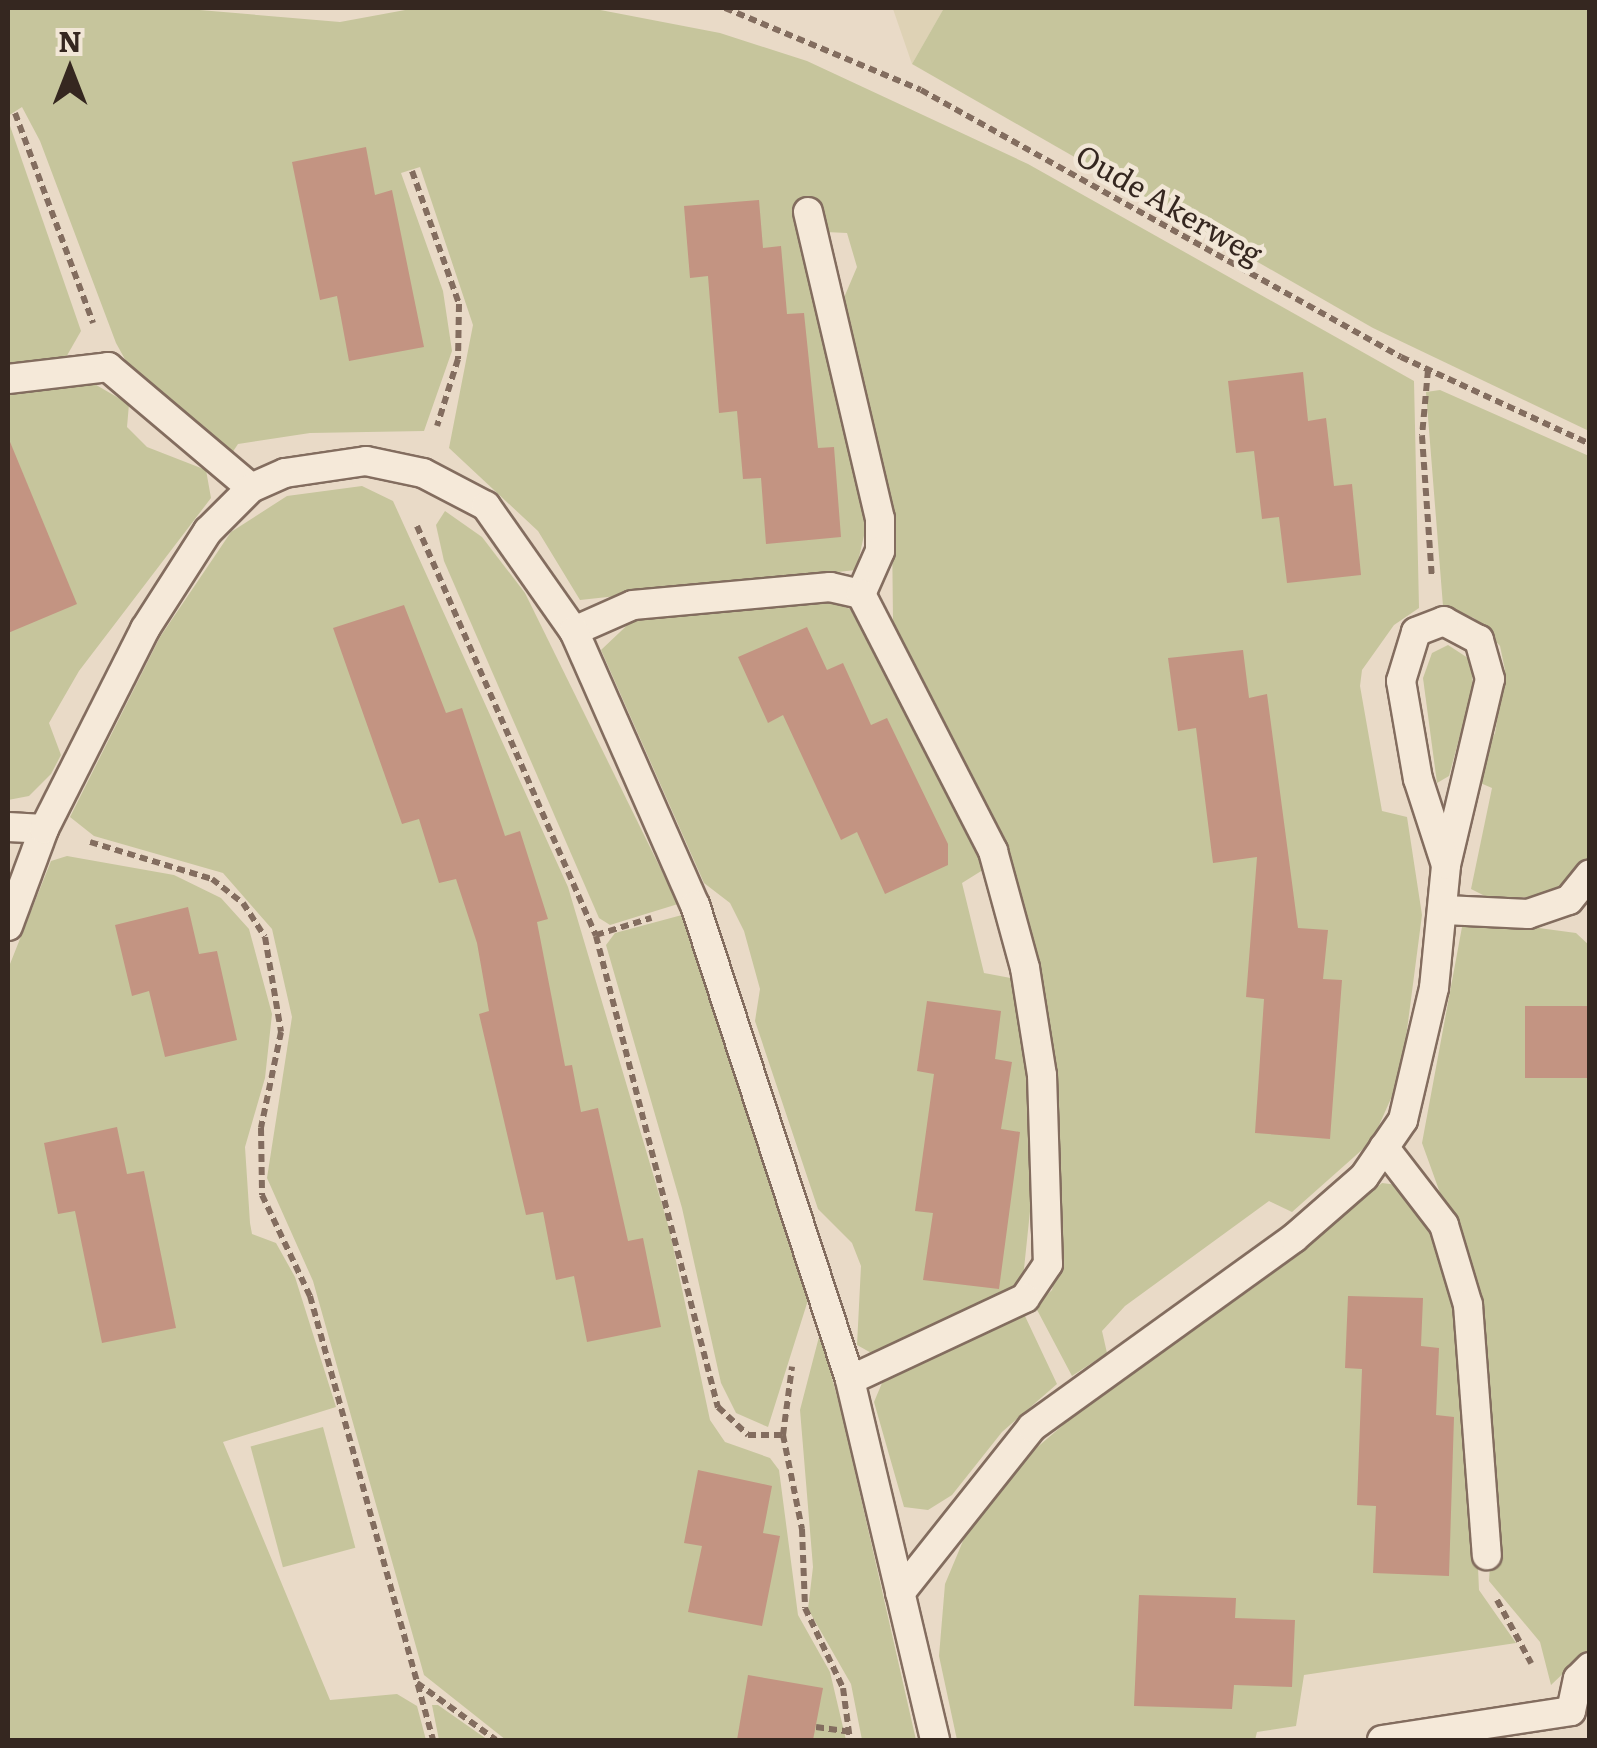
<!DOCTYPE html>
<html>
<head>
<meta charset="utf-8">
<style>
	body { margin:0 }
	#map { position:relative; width:1597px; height:1748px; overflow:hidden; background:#e9dac7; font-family:Literata,serif }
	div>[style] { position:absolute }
	.farmland>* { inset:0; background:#ded2b5 }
	.green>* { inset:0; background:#c6c59c; transform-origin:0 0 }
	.building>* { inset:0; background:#c39482; transform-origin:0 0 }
	.path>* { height:6px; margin-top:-3px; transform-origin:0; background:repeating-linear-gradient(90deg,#836d5f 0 8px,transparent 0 13px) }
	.roads { filter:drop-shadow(2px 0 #836d5f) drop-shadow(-2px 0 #836d5f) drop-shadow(0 2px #836d5f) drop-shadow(0 -2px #836d5f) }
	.service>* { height:28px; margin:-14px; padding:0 14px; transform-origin:14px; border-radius:14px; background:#f5e9d9 }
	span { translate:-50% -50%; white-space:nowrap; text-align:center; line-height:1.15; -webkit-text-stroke:9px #f1e6d6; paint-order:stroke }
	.street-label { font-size:30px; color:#352720 }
	.frame { position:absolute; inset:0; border:10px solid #352720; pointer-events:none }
	.north { position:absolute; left:20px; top:20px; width:100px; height:100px; -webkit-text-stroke:8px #f1e6d6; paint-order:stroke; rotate:0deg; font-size:28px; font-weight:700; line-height:40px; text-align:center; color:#352720 }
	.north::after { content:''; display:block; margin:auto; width:35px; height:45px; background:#352720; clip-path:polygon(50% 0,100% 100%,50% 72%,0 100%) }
</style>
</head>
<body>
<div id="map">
	<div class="farmland">
		<div style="clip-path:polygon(890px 8px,944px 8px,912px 64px,893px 9px)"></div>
	</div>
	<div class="green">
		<div style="clip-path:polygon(8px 8px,176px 8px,340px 22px,416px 8px,590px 8px,720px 33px,807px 61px,1028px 164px,1414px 381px,1419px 608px,1394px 625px,1362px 670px,1360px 686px,1382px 811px,1407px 817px,1422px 915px,1401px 1076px,1372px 1141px,1292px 1212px,1269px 1201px,1125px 1306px,1102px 1331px,1107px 1353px,1072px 1376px,1035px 1306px,1052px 1290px,1059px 1261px,1006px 860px,893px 621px,892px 530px,840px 307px,857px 267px,847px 233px,826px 232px,866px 527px,856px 570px,580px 600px,538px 531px,449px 448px,473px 325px,420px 167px,401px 173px,443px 291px,452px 351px,424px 431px,310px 433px,238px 444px,230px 456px,132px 372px,116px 343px,40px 141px,22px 107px,8px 116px)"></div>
		<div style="clip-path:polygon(944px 8px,1589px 8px,1589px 431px,1373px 328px,912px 64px)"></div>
		<div style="clip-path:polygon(8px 120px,81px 331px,65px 359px,8px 369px)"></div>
		<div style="clip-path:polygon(91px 382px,129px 404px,127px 427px,147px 447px,206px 470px,211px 498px,79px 671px,49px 723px,61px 755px,51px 774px,29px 796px,8px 800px,8px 388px)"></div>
		<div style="clip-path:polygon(1440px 390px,1589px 456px,1589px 861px,1560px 886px,1531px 897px,1489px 898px,1471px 889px,1492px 788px,1478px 782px,1479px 765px,1495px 733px,1505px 670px,1500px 646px,1474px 618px,1443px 606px,1426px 392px)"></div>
		<div style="clip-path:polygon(362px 486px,393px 501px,568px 887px,669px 1228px,710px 1420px,725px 1442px,770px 1458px,779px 1470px,798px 1615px,830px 1672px,846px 1740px,506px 1740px,424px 1675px,313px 1281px,267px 1178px,292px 1017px,272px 929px,223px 873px,94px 836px,70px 817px,160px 637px,231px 532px,287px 496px)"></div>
		<div style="clip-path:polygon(445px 511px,482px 537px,525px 593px,678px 904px,610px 925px,599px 918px,444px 561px,436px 525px)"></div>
		<div style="clip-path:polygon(826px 600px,858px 612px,986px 868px,962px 883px,984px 973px,1016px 979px,1031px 1069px,1034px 1173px,1022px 1288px,875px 1355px,857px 1345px,861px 1266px,852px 1243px,818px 1209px,755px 1021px,760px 989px,744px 931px,730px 903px,704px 883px,601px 650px,639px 614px)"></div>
		<div style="clip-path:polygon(1448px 645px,1471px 660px,1473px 687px,1449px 776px,1437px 783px,1423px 678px,1432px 653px)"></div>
		<div style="clip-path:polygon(67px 856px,174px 875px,221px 898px,249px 929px,272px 1014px,265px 1078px,245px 1147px,250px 1223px,252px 1234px,276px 1243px,295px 1277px,336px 1407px,223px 1442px,330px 1700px,397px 1694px,417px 1706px,426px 1740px,8px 1740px,8px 969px,51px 861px)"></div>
		<div style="clip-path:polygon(682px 915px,809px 1297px,768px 1427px,736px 1413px,721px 1383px,682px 1208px,606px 945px,615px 933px)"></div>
		<div style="clip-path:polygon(1517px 925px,1576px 933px,1590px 946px,1590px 1648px,1551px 1685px,1540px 1642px,1489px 1581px,1495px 1480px,1483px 1312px,1422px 1143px,1462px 927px)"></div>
		<div style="clip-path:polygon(1382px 1183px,1398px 1185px,1423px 1211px,1453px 1299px,1470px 1387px,1479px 1590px,1516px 1643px,1304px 1675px,1296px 1726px,1257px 1732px,1255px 1740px,957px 1740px,939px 1656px,945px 1584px,968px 1529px,1034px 1450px,1112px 1383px,1252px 1289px)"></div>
		<div style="clip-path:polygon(1024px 1314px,1057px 1384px,1002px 1432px,952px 1495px,928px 1510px,904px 1507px,874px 1402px,882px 1383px)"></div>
		<div style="clip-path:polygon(820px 1333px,843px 1419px,916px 1740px,862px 1740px,851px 1684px,808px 1609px,813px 1567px,800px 1410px)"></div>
		<div style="left:323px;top:1427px;width:125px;height:75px;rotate:75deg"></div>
		<div style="clip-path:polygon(432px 1705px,438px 1705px,488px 1740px,439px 1740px)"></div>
	</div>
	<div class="building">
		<div style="clip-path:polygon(366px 147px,375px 195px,392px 190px,424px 347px,349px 361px,337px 296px,320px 300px,292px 162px)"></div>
		<div style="clip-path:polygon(759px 200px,763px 248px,781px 246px,787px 314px,804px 313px,818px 448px,834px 447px,841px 537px,766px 544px,761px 478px,743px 479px,737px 411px,719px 413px,708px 276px,690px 278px,684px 206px)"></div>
		<div style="clip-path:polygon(1303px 372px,1308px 421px,1326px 418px,1334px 486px,1352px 484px,1361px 575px,1287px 583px,1279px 517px,1262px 519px,1254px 451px,1236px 453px,1228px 381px)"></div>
		<div style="clip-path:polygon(8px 437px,77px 604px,8px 633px)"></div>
		<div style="clip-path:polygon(404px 605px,446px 713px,462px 708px,505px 836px,520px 831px,548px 919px,537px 922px,565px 1066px,572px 1065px,581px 1112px,598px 1108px,628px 1241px,643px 1238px,661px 1327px,587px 1342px,574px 1276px,556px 1280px,543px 1212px,526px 1215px,479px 1014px,489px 1011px,477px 943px,456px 879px,439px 883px,419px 819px,402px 824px,333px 628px)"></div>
		<div style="clip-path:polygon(807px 627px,827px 670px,843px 663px,871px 725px,887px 718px,948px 844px,948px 865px,885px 894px,857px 832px,841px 840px,783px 715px,768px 723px,738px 657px)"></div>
		<div style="clip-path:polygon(1243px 650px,1249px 698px,1267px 694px,1298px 928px,1328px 930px,1323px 979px,1342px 980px,1330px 1139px,1255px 1133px,1264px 999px,1246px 997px,1257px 857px,1213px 863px,1196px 728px,1178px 731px,1168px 658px)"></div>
		<div style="clip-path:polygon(188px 907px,199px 954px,217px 951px,237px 1040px,165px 1057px,149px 991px,132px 996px,115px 925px)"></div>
		<div style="clip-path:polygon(927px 1001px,1001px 1011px,995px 1059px,1012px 1062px,1001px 1129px,1020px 1132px,999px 1289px,923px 1280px,933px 1213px,915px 1211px,934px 1074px,917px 1071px)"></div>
		<div style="left:1525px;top:1006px;width:65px;height:72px"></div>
		<div style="clip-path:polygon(117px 1127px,127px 1174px,144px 1171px,176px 1328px,102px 1343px,75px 1211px,58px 1214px,44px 1143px)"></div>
		<div style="clip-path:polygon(1348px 1296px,1423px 1298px,1421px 1346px,1439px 1348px,1436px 1415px,1454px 1417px,1449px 1576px,1373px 1573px,1376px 1506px,1357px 1505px,1362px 1369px,1345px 1368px)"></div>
		<div style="clip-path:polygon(698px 1470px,772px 1486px,763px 1533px,780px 1536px,762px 1626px,688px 1612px,702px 1546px,684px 1543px)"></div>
		<div style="clip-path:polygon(1139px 1595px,1236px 1598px,1235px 1618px,1295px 1620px,1292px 1687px,1234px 1685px,1232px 1709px,1134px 1706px)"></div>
		<div style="clip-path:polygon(748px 1675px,823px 1688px,813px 1740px,737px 1740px)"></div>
	</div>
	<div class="path">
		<div style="left:725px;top:8px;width:212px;rotate:22.7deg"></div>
		<div style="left:921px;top:90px;width:549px;rotate:29.08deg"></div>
		<div style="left:1401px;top:357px;width:208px;rotate:24.7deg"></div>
		<div style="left:15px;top:113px;width:224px;rotate:69.6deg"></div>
		<div style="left:412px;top:171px;width:141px;rotate:70.5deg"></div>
		<div style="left:459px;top:304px;width:55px;rotate:91deg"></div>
		<div style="left:458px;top:359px;width:70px;rotate:107.4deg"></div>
		<div style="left:1428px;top:370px;width:66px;rotate:95.2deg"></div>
		<div style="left:1422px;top:436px;width:142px;rotate:86deg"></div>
		<div style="left:417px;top:526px;width:447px;rotate:66.4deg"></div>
		<div style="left:596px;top:936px;width:487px;rotate:75.5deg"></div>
		<div style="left:718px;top:1407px;width:41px;rotate:43deg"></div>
		<div style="left:748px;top:1435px;width:35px"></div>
		<div style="left:783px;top:1435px;width:96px;rotate:78.6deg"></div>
		<div style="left:802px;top:1529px;width:79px;rotate:87.8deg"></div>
		<div style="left:805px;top:1608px;width:89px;rotate:64.6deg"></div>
		<div style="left:843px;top:1688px;width:52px;rotate:82.3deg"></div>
		<div style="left:90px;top:842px;width:127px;rotate:16.9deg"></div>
		<div style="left:212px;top:879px;width:39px;rotate:38deg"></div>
		<div style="left:243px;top:903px;width:40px;rotate:57.1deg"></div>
		<div style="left:265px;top:937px;width:96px;rotate:80.4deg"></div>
		<div style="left:281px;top:1032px;width:98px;rotate:101.8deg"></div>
		<div style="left:261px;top:1128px;width:67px;rotate:89.1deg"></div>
		<div style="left:262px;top:1195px;width:112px;rotate:64.6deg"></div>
		<div style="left:310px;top:1296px;width:461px;rotate:74.5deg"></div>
		<div style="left:596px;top:935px;width:58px;rotate:-17.2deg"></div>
		<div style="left:783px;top:1435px;width:69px;rotate:-82.5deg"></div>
		<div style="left:1497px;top:1600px;width:72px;rotate:61.6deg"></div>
		<div style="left:417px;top:1683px;width:97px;rotate:35.8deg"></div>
		<div style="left:816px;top:1727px;width:34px;rotate:8deg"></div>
	</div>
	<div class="roads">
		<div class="service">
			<div style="left:808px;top:212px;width:315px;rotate:76.8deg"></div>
			<div style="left:880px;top:519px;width:32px;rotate:90deg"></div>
			<div style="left:880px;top:551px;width:47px;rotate:113.8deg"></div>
			<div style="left:8px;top:379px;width:101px;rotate:-6.8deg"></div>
			<div style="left:108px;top:367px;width:187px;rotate:40.2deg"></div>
			<div style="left:574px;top:631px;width:64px;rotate:-23.8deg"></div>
			<div style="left:633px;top:605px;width:198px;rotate:-5.2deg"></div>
			<div style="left:830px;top:587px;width:32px;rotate:13deg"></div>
			<div style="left:861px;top:594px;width:289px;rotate:62.8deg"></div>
			<div style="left:993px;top:851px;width:121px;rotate:74.7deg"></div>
			<div style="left:1025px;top:968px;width:108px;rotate:81deg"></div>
			<div style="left:1042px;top:1075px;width:189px;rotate:88.2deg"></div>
			<div style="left:1048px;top:1264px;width:41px;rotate:124.1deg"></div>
			<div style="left:1025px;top:1298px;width:193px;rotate:154.9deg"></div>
			<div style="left:8px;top:827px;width:36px;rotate:3deg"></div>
			<div style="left:1445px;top:910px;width:83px;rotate:2.8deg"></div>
			<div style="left:1528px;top:914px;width:43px;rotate:-18.9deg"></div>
			<div style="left:1569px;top:900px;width:33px;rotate:-51deg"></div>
			<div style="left:8px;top:926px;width:103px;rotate:-69.6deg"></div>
			<div style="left:44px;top:829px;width:224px;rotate:-63.2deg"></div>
			<div style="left:145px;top:629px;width:117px;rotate:-57.3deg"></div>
			<div style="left:208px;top:531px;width:61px;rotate:-45deg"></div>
			<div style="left:251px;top:488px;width:37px;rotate:-24deg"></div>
			<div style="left:285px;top:473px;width:82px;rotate:-8.4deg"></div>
			<div style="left:366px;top:461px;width:58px;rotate:11.9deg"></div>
			<div style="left:423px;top:473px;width:71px;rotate:27.6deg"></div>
			<div style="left:486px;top:506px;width:153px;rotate:54.9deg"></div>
			<div style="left:574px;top:631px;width:300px;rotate:66.2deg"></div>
			<div style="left:695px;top:905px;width:500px;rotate:71.9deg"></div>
			<div style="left:850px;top:1380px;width:370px;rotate:76.7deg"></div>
			<div style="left:1384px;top:1147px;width:98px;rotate:52.4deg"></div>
			<div style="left:1444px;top:1225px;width:84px;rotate:73.3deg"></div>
			<div style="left:1468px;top:1305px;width:251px;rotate:85.7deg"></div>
			<div style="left:900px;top:1593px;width:212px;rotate:-51.5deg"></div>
			<div style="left:1032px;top:1427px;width:323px;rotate:-35.8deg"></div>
			<div style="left:1294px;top:1238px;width:93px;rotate:-41.1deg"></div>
			<div style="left:1364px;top:1177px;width:69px;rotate:-55.6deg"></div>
			<div style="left:1403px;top:1120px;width:136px;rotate:-76.8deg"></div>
			<div style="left:1434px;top:988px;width:124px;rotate:-84.4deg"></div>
			<div style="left:1446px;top:865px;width:191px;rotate:-76.7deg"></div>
			<div style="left:1490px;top:679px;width:41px;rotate:-105.8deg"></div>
			<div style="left:1479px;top:640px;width:40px;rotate:-152deg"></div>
			<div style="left:1444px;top:621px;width:30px;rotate:159deg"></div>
			<div style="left:1416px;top:632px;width:51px;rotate:107deg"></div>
			<div style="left:1401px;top:681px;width:99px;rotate:80.2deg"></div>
			<div style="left:1418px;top:779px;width:90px;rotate:72deg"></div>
			<div style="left:1382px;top:1740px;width:191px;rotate:-8.7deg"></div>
			<div style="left:1571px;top:1711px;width:33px;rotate:-78deg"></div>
			<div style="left:1578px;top:1679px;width:17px;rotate:-45deg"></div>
		</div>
	</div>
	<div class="street-label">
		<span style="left:1170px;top:203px;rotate:30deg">Oude Akerweg</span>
	</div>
	<div class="frame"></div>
	<div class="north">N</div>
</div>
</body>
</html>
